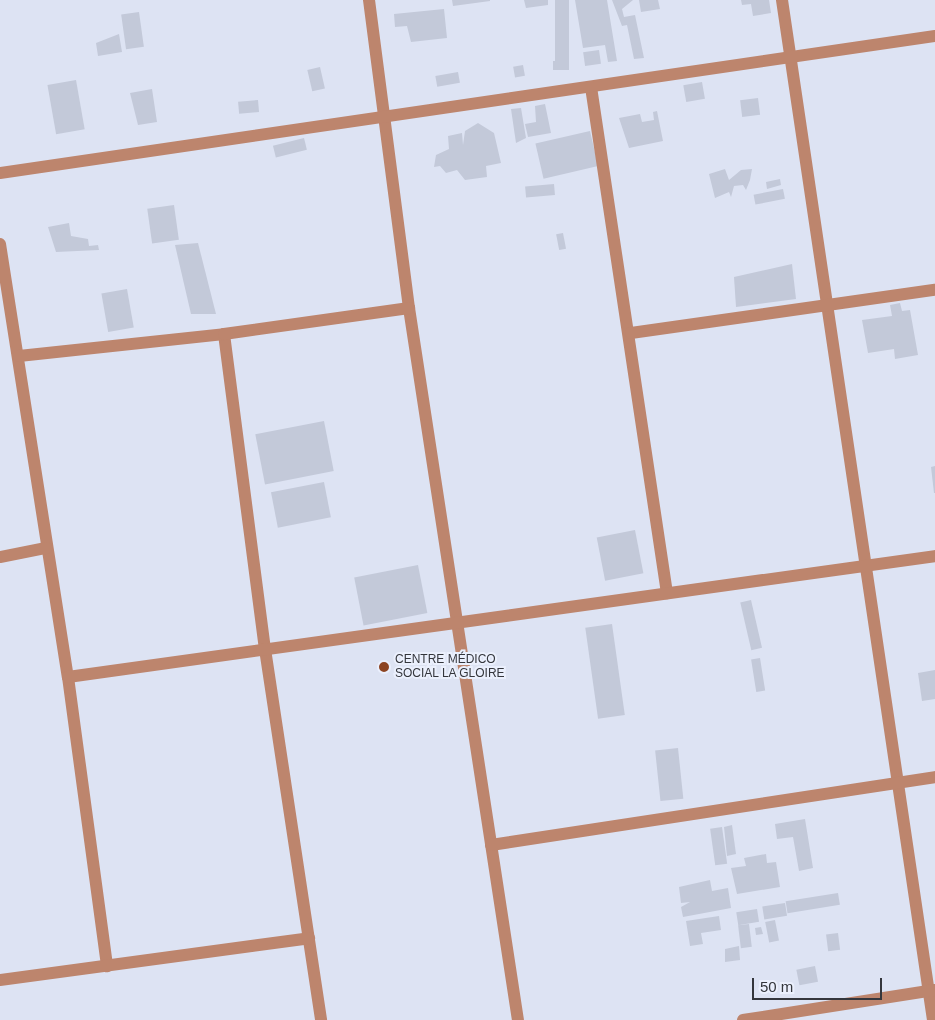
<!DOCTYPE html>
<html>
<head>
<meta charset="utf-8">
<style>
	body { margin:0 }
	#map { position:relative; width:935px; height:1020px; overflow:hidden; background:#dde3f3; font-family:Arial,sans-serif }
	div>[style] { position:absolute }
	.building>* { inset:0; background:#c3c9d9; transform-origin:0 0 }
	.minor>* { height:12px; margin:-6px; padding:0 6px; transform-origin:6px; border-radius:6px; background:#bd856d }
	.dots>* { width:14px; height:14px; translate:-50% -50%; box-sizing:border-box; border:2px solid #ebf0fd; border-radius:50% }
	span { translate:-50% -50%; white-space:nowrap; text-align:center; line-height:1.15; -webkit-text-stroke:4px #ebf0fd; paint-order:stroke }
	.poi-label { font-size:12px; color:#34363c }
	.left { translate:0 -50%; text-align:left }
	.scale { position:absolute; left:752px; top:978px; width:130px; height:22px; box-sizing:border-box; border:2px solid #34363c; border-top:0; padding-left:6px; font-size:15px; line-height:18px; white-space:nowrap; color:#34363c; -webkit-text-stroke:4px #ebf0fd; paint-order:stroke }
</style>
</head>
<body>
<div id="map">
	<div class="building">
		<div style="clip-path:polygon(452px 0,490px 0,490px 1px,453px 6px)"></div>
		<div style="clip-path:polygon(524px 0,548px 0,548px 5px,526px 8px)"></div>
		<div style="left:555px;top:0;width:14px;height:70px"></div>
		<div style="clip-path:polygon(575px 0,607px 0,617px 61px,608px 62px,605px 45px,583px 48px)"></div>
		<div style="clip-path:polygon(612px 0,633px 0,622px 9px,624px 17px,635px 15px,644px 58px,634px 59px,627px 25px,622px 26px)"></div>
		<div style="clip-path:polygon(639px 0,658px 0,660px 9px,641px 12px)"></div>
		<div style="clip-path:polygon(741px 0,769px 0,771px 13px,753px 16px,751px 4px,742px 5px)"></div>
		<div style="clip-path:polygon(444px 9px,447px 38px,411px 42px,407px 26px,395px 27px,394px 14px)"></div>
		<div style="left:139px;top:12px;width:35px;height:18px;rotate:82deg"></div>
		<div style="clip-path:polygon(119px 34px,122px 52px,98px 56px,96px 43px)"></div>
		<div style="left:599px;top:50px;width:14px;height:16px;rotate:82deg"></div>
		<div style="left:562px;top:61px;width:9px;height:9px;rotate:90deg"></div>
		<div style="left:523px;top:65px;width:11px;height:10px;rotate:80deg"></div>
		<div style="left:320px;top:67px;width:22px;height:13px;rotate:77deg"></div>
		<div style="left:458px;top:72px;width:11px;height:23px;rotate:80deg"></div>
		<div style="left:76px;top:80px;width:50px;height:29px;rotate:80deg"></div>
		<div style="left:702px;top:82px;width:17px;height:19px;rotate:80deg"></div>
		<div style="clip-path:polygon(152px 89px,157px 122px,138px 125px,130px 93px)"></div>
		<div style="left:758px;top:98px;width:17px;height:18px;rotate:83deg"></div>
		<div style="left:258px;top:100px;width:12px;height:20px;rotate:85deg"></div>
		<div style="clip-path:polygon(545px 104px,551px 133px,528px 137px,525px 124px,536px 122px,535px 106px)"></div>
		<div style="clip-path:polygon(521px 108px,526px 138px,516px 143px,511px 109px)"></div>
		<div style="clip-path:polygon(657px 111px,663px 141px,629px 148px,619px 118px,640px 114px,642px 122px,654px 120px,653px 112px)"></div>
		<div style="clip-path:polygon(478px 123px,494px 133px,501px 163px,486px 166px,487px 177px,465px 180px,457px 170px,446px 173px,440px 166px,434px 167px,436px 155px,449px 149px,448px 136px,462px 133px,463px 145px,465px 131px)"></div>
		<div style="left:590px;top:131px;width:36px;height:56px;rotate:77deg"></div>
		<div style="left:304px;top:138px;width:12px;height:32px;rotate:76deg"></div>
		<div style="clip-path:polygon(725px 169px,729px 180px,741px 170px,752px 169px,750px 180px,746px 190px,743px 185px,734px 186px,731px 197px,729px 192px,715px 198px,709px 174px)"></div>
		<div style="clip-path:polygon(780px 179px,781px 185px,767px 189px,766px 182px)"></div>
		<div style="left:554px;top:184px;width:11px;height:29px;rotate:85deg"></div>
		<div style="left:783px;top:189px;width:10px;height:30px;rotate:79deg"></div>
		<div style="left:174px;top:205px;width:35px;height:27px;rotate:82deg"></div>
		<div style="clip-path:polygon(69px 223px,71px 236px,88px 239px,89px 246px,98px 245px,99px 250px,56px 252px,48px 227px)"></div>
		<div style="left:563px;top:233px;width:16px;height:7px;rotate:79deg"></div>
		<div style="clip-path:polygon(198px 243px,216px 314px,191px 314px,175px 245px)"></div>
		<div style="clip-path:polygon(792px 264px,796px 299px,736px 307px,734px 277px)"></div>
		<div style="left:127px;top:289px;width:39px;height:26px;rotate:80deg"></div>
		<div style="clip-path:polygon(900px 303px,902px 311px,910px 310px,918px 355px,895px 359px,894px 349px,868px 353px,862px 320px,892px 316px,890px 305px)"></div>
		<div style="left:324px;top:421px;width:51px;height:70px;rotate:79deg"></div>
		<div style="clip-path:polygon(935px 466px,935px 493px,934px 493px,931px 467px)"></div>
		<div style="left:324px;top:482px;width:36px;height:54px;rotate:79deg"></div>
		<div style="left:635px;top:530px;width:44px;height:39px;rotate:79deg"></div>
		<div style="left:418px;top:565px;width:49px;height:65px;rotate:79deg"></div>
		<div style="left:751px;top:600px;width:49px;height:11px;rotate:77deg"></div>
		<div style="left:612px;top:624px;width:92px;height:27px;rotate:82deg"></div>
		<div style="left:760px;top:658px;width:33px;height:9px;rotate:81deg"></div>
		<div style="clip-path:polygon(935px 670px,935px 699px,922px 701px,918px 673px)"></div>
		<div style="left:678px;top:748px;width:51px;height:23px;rotate:84deg"></div>
		<div style="clip-path:polygon(805px 819px,813px 868px,799px 871px,793px 837px,777px 839px,775px 824px)"></div>
		<div style="clip-path:polygon(732px 825px,736px 854px,727px 856px,724px 827px)"></div>
		<div style="left:722px;top:827px;width:37px;height:12px;rotate:82deg"></div>
		<div style="clip-path:polygon(766px 854px,767px 863px,776px 862px,780px 887px,737px 894px,731px 868px,746px 866px,744px 858px)"></div>
		<div style="clip-path:polygon(710px 880px,712px 891px,728px 888px,731px 908px,683px 917px,681px 907px,690px 902px,681px 903px,679px 887px)"></div>
		<div style="left:838px;top:893px;width:12px;height:53px;rotate:81deg"></div>
		<div style="left:785px;top:903px;width:13px;height:23px;rotate:81deg"></div>
		<div style="left:757px;top:909px;width:13px;height:21px;rotate:81deg"></div>
		<div style="clip-path:polygon(719px 916px,721px 930px,701px 933px,703px 944px,690px 946px,686px 921px)"></div>
		<div style="left:775px;top:920px;width:21px;height:10px;rotate:79deg"></div>
		<div style="left:749px;top:924px;width:23px;height:11px;rotate:83deg"></div>
		<div style="clip-path:polygon(761px 927px,763px 934px,756px 935px,755px 928px)"></div>
		<div style="left:838px;top:933px;width:17px;height:12px;rotate:83deg"></div>
		<div style="clip-path:polygon(739px 946px,740px 960px,725px 962px,725px 949px)"></div>
		<div style="left:815px;top:966px;width:16px;height:19px;rotate:79deg"></div>
	</div>
	<div class="minor">
		<div style="left:369px;top:0;width:311px;rotate:82.6deg"></div>
		<div style="left:409px;top:308px;width:720px;rotate:81.3deg"></div>
		<div style="left:782px;top:0;width:1031px;rotate:81.58deg"></div>
		<div style="left:591px;top:87px;width:512px;rotate:81.46deg"></div>
		<div style="left:0;top:173px;width:945px;rotate:-8.34deg"></div>
		<div style="left:0;top:244px;width:438px;rotate:81.1deg"></div>
		<div style="left:68px;top:677px;width:292px;rotate:82.3deg"></div>
		<div style="left:631px;top:333px;width:307px;rotate:-8.1deg"></div>
		<div style="left:224px;top:334px;width:318px;rotate:82.6deg"></div>
		<div style="left:265px;top:649px;width:375px;rotate:81.4deg"></div>
		<div style="left:19px;top:356px;width:206px;rotate:-6.1deg"></div>
		<div style="left:224px;top:334px;width:187px;rotate:-8deg"></div>
		<div style="left:0;top:557px;width:47px;rotate:-11.1deg"></div>
		<div style="left:68px;top:677px;width:875px;rotate:-7.94deg"></div>
		<div style="left:491px;top:845px;width:449px;rotate:-8.7deg"></div>
		<div style="left:0;top:980px;width:312px;rotate:-7.7deg"></div>
		<div style="left:743px;top:1020px;width:194px;rotate:-8.9deg"></div>
	</div>
	<div class="dots">
		<div style="left:384px;top:667px;background:#8c4422"></div>
	</div>
	<div class="poi-label">
		<span class="left" style="left:395px;top:667px">CENTRE MÉDICO<br>SOCIAL LA GLOIRE</span>
	</div>
	<div class="scale">50 m</div>
</div>
</body>
</html>
